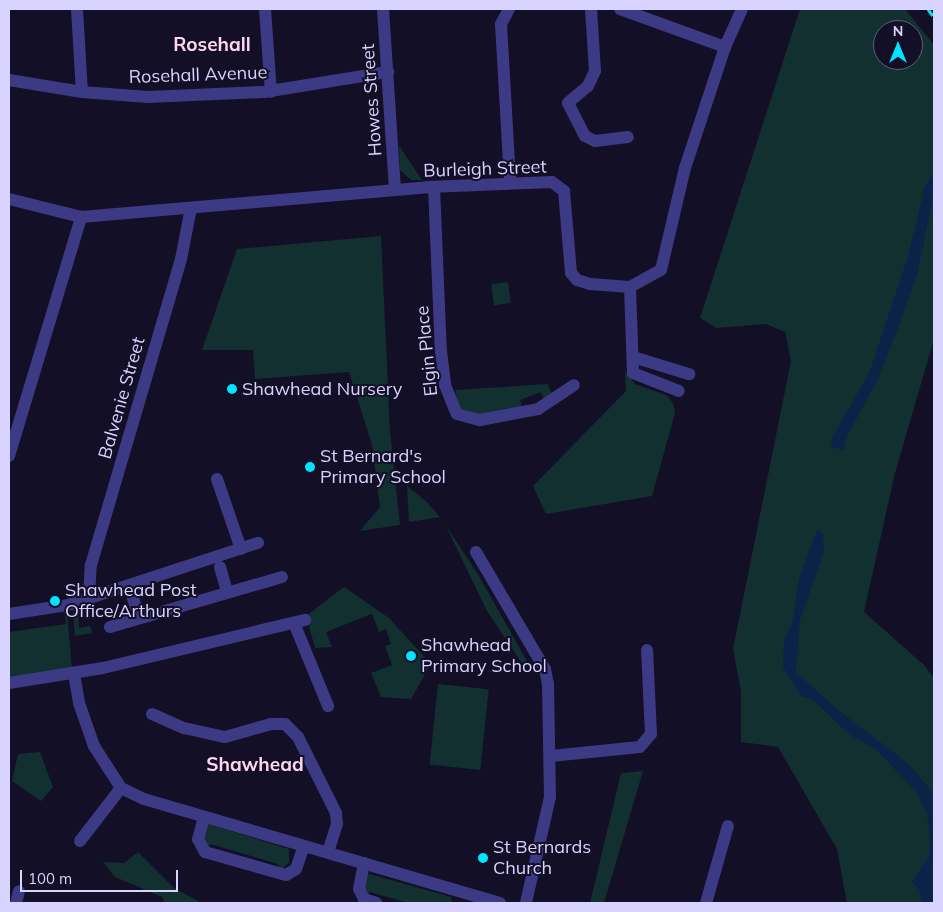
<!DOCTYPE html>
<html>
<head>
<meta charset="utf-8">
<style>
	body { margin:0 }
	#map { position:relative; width:943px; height:912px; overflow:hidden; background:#130f26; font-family:Mulish,sans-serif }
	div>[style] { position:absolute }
	.green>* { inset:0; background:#12302f; transform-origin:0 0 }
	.water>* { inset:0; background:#0c2248 }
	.minor>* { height:12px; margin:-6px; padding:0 6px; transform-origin:6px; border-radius:6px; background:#3d3a85 }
	.rail>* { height:3px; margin-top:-1.5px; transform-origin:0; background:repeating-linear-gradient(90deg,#00e5ff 0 8px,transparent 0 14px) }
	.dots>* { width:14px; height:14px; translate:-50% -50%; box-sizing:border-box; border:2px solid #130f26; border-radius:50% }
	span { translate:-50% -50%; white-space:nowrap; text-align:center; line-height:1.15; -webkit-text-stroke:4px #130f26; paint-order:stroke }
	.street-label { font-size:18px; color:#d9d4ff }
	.poi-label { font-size:18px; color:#d9d4ff }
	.left { translate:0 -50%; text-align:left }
	.neighbourhood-label { font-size:19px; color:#ffd6f0; font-weight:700 }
	.frame { position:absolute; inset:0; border:10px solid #d9d4ff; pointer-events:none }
	.north { position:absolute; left:873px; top:20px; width:50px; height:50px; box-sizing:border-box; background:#130f26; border:1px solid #625e7d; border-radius:50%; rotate:0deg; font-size:14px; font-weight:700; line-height:20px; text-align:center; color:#d9d4ff }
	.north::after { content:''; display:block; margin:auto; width:18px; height:22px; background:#00e5ff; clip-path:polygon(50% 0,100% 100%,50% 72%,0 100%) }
	.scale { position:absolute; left:20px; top:870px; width:158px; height:22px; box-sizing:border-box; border:2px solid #d9d4ff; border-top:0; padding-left:6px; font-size:15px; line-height:18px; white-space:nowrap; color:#d9d4ff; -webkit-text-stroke:4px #130f26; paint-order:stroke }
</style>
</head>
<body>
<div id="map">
	<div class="green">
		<div style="clip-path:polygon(evenodd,800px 9px,905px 9px,934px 45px,934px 339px,895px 473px,864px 612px,924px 665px,934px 678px,934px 903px,847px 903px,837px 849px,778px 747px,741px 742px,741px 691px,733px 649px,791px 361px,785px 332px,766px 324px,716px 328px,700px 318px,800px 9px,883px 30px,913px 30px,913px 60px,883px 60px,883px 30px)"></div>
		<div style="clip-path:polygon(399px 145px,406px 156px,422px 180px,411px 180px,400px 170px)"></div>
		<div style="clip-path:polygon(381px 236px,390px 431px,400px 525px,360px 531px,380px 507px,372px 445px,349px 372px,255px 379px,253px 350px,202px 350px,237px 249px)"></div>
		<div style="left:508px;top:282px;width:21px;height:17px;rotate:82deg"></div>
		<div style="clip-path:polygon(625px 371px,635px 384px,666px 395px,673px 403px,675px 413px,652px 496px,546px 514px,533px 486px,626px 391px)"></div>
		<div style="clip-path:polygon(548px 384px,552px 395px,544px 400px,541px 392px,520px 400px,523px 410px,487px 417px,459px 408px,455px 390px)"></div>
		<div style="clip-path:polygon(407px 486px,426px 501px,440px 517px,409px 522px)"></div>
		<div style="clip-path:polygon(445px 524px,479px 576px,528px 663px,523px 665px,487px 611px)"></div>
		<div style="clip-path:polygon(344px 587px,389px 618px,431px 664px,411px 699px,381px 697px,371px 673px,392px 665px,385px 646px,391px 644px,386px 629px,379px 632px,372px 614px,326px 632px,332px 647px,315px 648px,306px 616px)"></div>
		<div style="clip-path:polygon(78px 609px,79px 628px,90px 626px,92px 633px,75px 636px,73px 610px)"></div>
		<div style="clip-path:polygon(64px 611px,67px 611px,72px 669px,9px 678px,9px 632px,66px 624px)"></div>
		<div style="left:438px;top:684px;width:51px;height:81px;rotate:6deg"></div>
		<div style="clip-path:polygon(40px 752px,53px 787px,41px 801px,12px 781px,18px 754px)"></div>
		<div style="clip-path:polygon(643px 771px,604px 903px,590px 903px,621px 773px)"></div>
		<div style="clip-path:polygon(208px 824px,289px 849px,289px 863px,280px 870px,278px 864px,211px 844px,207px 848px,201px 835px)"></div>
		<div style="clip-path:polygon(138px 852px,174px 888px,202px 903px,165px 903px,162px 897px,115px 877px,103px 862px,124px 863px)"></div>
		<div style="clip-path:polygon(366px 873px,451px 897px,452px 903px,408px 903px,370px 892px,366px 897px,360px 879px)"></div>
	</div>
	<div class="water">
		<div style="clip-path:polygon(934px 173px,934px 193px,917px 275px,898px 328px,877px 381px,847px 436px,844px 450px,831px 447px,832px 438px,870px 371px,908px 256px,925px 186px)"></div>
		<div style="clip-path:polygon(817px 530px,823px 533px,824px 551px,800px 620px,796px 672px,838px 710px,909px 764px,934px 794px,934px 903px,922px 903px,920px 891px,912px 881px,929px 857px,930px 843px,927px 813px,917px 793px,877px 750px,849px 734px,812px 699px,802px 697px,783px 667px,784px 642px,793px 620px,799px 579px)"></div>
	</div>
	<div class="minor">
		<div style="left:77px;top:9px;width:83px;rotate:86.6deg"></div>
		<div style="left:265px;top:9px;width:83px;rotate:85.9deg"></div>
		<div style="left:383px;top:9px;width:181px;rotate:86.2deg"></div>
		<div style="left:509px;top:9px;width:17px;rotate:118deg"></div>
		<div style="left:501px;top:24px;width:157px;rotate:86.7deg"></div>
		<div style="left:591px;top:9px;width:62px;rotate:86.3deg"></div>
		<div style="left:595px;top:71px;width:17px;rotate:115deg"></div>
		<div style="left:588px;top:86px;width:26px;rotate:140deg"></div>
		<div style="left:568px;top:103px;width:37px;rotate:63deg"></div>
		<div style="left:585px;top:136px;width:11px;rotate:27deg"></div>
		<div style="left:595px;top:141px;width:33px;rotate:-7deg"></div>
		<div style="left:620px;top:9px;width:112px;rotate:19.9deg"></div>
		<div style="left:9px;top:80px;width:74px;rotate:9.3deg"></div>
		<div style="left:82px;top:92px;width:66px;rotate:4.3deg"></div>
		<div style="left:148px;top:97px;width:116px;rotate:-2.5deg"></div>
		<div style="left:264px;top:92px;width:126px;rotate:-9.2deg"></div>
		<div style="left:434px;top:187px;width:164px;rotate:87.6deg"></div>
		<div style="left:441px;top:351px;width:34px;rotate:83deg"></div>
		<div style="left:445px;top:385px;width:31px;rotate:68deg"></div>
		<div style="left:457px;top:414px;width:24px;rotate:15deg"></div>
		<div style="left:480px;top:420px;width:59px;rotate:-10.7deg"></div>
		<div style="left:538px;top:409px;width:43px;rotate:-33.7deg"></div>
		<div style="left:9px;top:199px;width:74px;rotate:14deg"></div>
		<div style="left:81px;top:217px;width:348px;rotate:-4.9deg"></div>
		<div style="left:428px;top:187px;width:124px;rotate:-2.3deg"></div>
		<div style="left:552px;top:182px;width:15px;rotate:37deg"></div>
		<div style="left:564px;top:191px;width:82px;rotate:85.1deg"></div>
		<div style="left:571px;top:273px;width:9px;rotate:49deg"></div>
		<div style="left:577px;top:280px;width:14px;rotate:17deg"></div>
		<div style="left:590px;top:284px;width:40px;rotate:4.3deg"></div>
		<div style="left:630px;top:287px;width:35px;rotate:-29deg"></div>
		<div style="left:661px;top:270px;width:105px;rotate:-76.8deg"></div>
		<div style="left:685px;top:168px;width:127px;rotate:-71.7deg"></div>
		<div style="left:725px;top:47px;width:42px;rotate:-65.9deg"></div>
		<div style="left:630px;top:287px;width:86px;rotate:88deg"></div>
		<div style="left:633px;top:373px;width:49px;rotate:21.4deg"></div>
		<div style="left:633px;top:357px;width:59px;rotate:16.9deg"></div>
		<div style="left:9px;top:456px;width:250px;rotate:-73.2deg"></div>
		<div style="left:217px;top:479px;width:74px;rotate:71.1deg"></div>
		<div style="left:476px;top:552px;width:136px;rotate:59.5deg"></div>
		<div style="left:545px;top:669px;width:15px;rotate:79deg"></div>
		<div style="left:548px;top:684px;width:113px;rotate:89deg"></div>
		<div style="left:550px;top:797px;width:109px;rotate:102.8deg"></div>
		<div style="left:220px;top:567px;width:26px;rotate:74deg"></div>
		<div style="left:129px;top:585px;width:34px;rotate:73deg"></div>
		<div style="left:89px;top:598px;width:33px;rotate:-87deg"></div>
		<div style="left:91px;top:565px;width:319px;rotate:-73.6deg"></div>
		<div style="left:181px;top:259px;width:52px;rotate:-78.9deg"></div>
		<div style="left:9px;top:614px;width:60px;rotate:-8.7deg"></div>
		<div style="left:68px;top:605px;width:200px;rotate:-18.1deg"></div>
		<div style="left:294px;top:623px;width:90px;rotate:67.7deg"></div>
		<div style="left:110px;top:627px;width:179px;rotate:-16.2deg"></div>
		<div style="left:74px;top:674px;width:29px;rotate:80deg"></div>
		<div style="left:79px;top:703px;width:46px;rotate:70.8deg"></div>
		<div style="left:94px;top:746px;width:50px;rotate:57.3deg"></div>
		<div style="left:121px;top:788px;width:25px;rotate:26deg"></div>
		<div style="left:144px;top:799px;width:371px;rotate:16.3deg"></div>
		<div style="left:9px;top:683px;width:95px;rotate:-9.1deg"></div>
		<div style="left:103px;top:668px;width:208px;rotate:-13.4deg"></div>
		<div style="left:152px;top:714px;width:35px;rotate:24deg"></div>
		<div style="left:184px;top:728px;width:42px;rotate:12.4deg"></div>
		<div style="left:225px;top:737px;width:48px;rotate:-15.8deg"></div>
		<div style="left:271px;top:724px;width:14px"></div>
		<div style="left:285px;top:724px;width:18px;rotate:45deg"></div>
		<div style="left:298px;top:737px;width:85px;rotate:63.4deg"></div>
		<div style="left:336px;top:813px;width:11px;rotate:85deg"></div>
		<div style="left:337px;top:824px;width:29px;rotate:108deg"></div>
		<div style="left:551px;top:756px;width:89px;rotate:-5.8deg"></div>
		<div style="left:640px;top:747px;width:17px;rotate:-50deg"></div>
		<div style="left:651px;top:734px;width:84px;rotate:-92.7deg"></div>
		<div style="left:204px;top:817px;width:23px;rotate:105deg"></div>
		<div style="left:198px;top:839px;width:15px;rotate:62deg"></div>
		<div style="left:205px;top:852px;width:84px;rotate:15.9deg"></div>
		<div style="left:286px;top:875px;width:12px;rotate:-31deg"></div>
		<div style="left:296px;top:869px;width:24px;rotate:-71deg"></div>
		<div style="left:80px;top:841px;width:67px;rotate:-52.3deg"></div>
		<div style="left:364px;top:863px;width:26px;rotate:101deg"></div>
		<div style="left:359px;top:889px;width:11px;rotate:63deg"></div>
		<div style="left:364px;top:899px;width:13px;rotate:18deg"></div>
		<div style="left:16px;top:903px;width:12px;rotate:-76deg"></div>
		<div style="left:706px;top:903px;width:80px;rotate:-74.1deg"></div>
	</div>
	<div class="rail">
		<div style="left:928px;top:9px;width:10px;rotate:53deg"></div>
	</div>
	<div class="dots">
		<div style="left:232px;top:389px;background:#00e5ff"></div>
		<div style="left:310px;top:467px;background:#00e5ff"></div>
		<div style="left:55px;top:601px;background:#00e5ff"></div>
		<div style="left:411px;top:656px;background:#00e5ff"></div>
		<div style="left:483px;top:858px;background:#00e5ff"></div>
	</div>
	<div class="street-label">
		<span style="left:198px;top:75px;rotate:-2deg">Rosehall Avenue</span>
		<span style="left:372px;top:100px;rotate:-94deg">Howes Street</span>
		<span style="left:485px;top:169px;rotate:-2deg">Burleigh Street</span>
		<span style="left:427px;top:351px;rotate:-96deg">Elgin Place</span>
		<span style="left:122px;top:398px;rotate:-74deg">Balvenie Street</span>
	</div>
	<div class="poi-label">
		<span class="left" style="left:242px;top:389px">Shawhead Nursery</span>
		<span class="left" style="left:320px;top:467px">St Bernard's<br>Primary School</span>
		<span class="left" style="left:65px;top:601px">Shawhead Post<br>Office/Arthurs</span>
		<span class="left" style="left:421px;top:656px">Shawhead<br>Primary School</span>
		<span class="left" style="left:493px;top:858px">St Bernards<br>Church</span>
	</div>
	<div class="neighbourhood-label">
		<span style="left:212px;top:45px">Rosehall</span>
		<span style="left:255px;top:765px">Shawhead</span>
	</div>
	<div class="frame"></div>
	<div class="north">N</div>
	<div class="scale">100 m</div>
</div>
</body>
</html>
